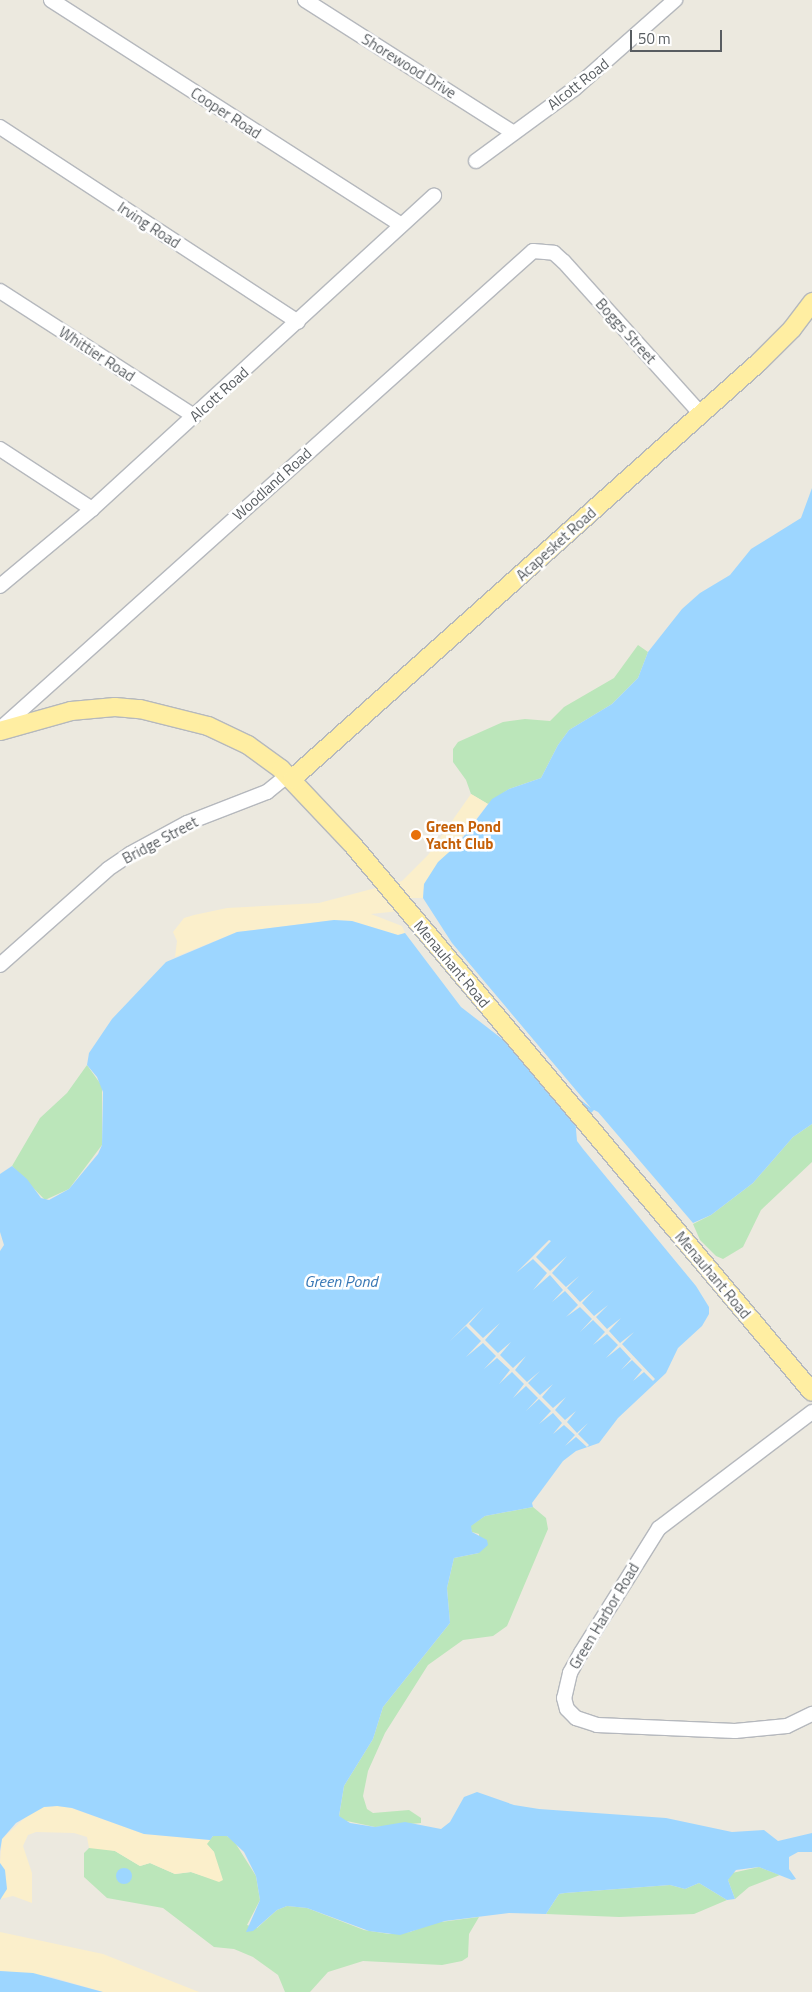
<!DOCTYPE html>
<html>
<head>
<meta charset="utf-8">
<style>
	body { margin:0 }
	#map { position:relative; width:812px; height:1992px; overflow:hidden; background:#ece9df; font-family:"Titillium Web",sans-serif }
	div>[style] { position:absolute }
	.green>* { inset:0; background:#bbe6ba }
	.sand>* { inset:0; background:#fbefcb }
	.water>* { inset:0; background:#9dd6ff }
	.round { border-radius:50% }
	.pier>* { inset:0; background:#ece9df }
	.roads { filter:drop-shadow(1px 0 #b5b8bd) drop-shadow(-1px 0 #b5b8bd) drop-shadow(0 1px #b5b8bd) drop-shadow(0 -1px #b5b8bd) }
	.minor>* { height:14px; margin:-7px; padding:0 7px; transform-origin:7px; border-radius:7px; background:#fff }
	.major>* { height:18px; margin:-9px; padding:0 9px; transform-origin:9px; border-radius:9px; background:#ffeea2 }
	.dots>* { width:14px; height:14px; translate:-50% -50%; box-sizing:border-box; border:2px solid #fff; border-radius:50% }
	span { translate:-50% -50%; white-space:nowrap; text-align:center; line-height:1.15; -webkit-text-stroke:5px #fff; paint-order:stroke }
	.street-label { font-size:15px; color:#585d61 }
	.food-label { font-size:15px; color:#c56008; font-weight:700 }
	.left { translate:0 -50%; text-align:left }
	.water-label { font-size:16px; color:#3777b5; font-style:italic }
	.scale { position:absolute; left:630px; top:30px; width:92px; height:22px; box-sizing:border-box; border:2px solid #585d61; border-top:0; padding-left:6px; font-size:15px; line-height:18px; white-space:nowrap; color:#585d61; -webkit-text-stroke:4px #fff; paint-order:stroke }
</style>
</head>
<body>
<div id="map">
	<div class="green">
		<div style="clip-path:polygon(638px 645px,648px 652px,638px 678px,612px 704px,569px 730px,558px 745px,541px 778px,509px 789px,488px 804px,471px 794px,466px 780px,453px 762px,453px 749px,458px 742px,503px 722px,525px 719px,550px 721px,564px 707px,614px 678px)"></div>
		<div style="clip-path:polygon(87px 1065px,102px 1086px,102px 1145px,69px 1189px,45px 1200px,12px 1166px,40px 1118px,67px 1093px)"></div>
		<div style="clip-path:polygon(812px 1124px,812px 1162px,761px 1210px,743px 1247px,723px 1259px,716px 1256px,700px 1240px,693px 1224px,711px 1215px,753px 1183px,793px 1137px)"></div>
		<div style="clip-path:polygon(533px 1507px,546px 1518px,548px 1529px,507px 1626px,493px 1636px,463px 1640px,428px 1665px,385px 1733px,368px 1771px,363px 1796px,367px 1809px,373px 1813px,409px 1810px,421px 1818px,421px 1823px,375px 1827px,342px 1820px,339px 1816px,344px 1786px,373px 1739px,383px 1707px,450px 1623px,447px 1588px,454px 1558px,479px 1553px,479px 1534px,472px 1532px,470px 1526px,485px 1516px)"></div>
		<div style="clip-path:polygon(213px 1836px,227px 1836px,234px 1841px,256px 1876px,260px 1900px,247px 1925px,257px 1928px,277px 1910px,287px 1906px,307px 1908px,364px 1930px,389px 1934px,410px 1932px,433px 1923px,479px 1917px,469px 1934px,468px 1957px,462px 1961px,442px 1965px,363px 1961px,328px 1972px,310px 1992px,285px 1992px,278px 1975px,253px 1957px,234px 1949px,214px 1947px,163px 1908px,107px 1898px,84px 1877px,84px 1853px,89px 1848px,100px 1847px,115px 1851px,140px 1866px,150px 1863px,175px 1874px,191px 1872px,219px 1881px,214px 1852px,206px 1844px)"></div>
		<div style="clip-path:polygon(759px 1867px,780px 1875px,749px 1887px,735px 1899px,728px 1880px,732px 1873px)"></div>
		<div style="clip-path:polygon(699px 1883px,727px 1900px,694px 1914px,619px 1917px,546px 1914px,559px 1894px,565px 1893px,670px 1885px,685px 1889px)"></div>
	</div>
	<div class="sand">
		<div style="clip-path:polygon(471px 794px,488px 804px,424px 884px,423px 898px,406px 898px,409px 910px,371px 914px,402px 926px,405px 933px,398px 935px,352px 921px,334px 920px,237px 932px,175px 957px,177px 941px,173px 932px,184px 918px,194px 915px,227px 908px,319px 903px,402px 881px,428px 855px)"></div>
		<div style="clip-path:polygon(58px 1806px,71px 1808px,144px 1834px,210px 1840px,207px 1844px,214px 1852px,223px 1880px,219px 1882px,191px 1872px,175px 1874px,150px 1863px,140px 1866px,115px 1851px,89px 1848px,87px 1837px,74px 1833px,36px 1832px,28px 1835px,23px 1846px,32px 1873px,32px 1903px,13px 1896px,0 1899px,6px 1889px,5px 1870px,0 1863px,2px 1839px,29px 1814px,44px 1807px)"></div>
		<div style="clip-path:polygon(0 1932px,103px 1954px,199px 1992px,103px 1992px,52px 1977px,0 1971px)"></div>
	</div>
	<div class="water">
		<div style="clip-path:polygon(812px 488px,812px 1124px,793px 1137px,753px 1183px,711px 1215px,693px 1223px,598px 1112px,594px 1110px,587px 1117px,575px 1118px,577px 1141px,583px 1149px,696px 1286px,709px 1307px,709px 1314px,702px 1326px,678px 1348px,666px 1373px,618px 1418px,599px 1443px,576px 1451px,563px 1461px,532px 1503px,533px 1507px,485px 1516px,471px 1526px,472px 1532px,487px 1540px,488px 1545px,479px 1553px,454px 1558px,447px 1588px,450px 1623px,383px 1707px,373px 1739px,344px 1786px,339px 1816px,350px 1823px,375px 1827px,405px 1822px,441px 1829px,450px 1822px,464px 1797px,477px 1792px,514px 1805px,539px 1809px,666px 1818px,732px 1832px,764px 1830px,778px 1841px,812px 1833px,812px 1852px,798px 1852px,789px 1857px,789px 1869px,796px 1879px,792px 1880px,759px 1867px,736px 1870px,728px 1880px,735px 1899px,727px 1900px,699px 1883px,685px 1889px,670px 1885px,565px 1893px,559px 1894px,546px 1914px,509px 1913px,445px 1921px,400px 1935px,369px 1931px,307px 1908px,287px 1906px,277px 1910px,253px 1931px,246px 1932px,260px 1900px,256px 1876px,244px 1852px,227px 1836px,213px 1836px,210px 1840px,144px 1834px,72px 1808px,57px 1806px,44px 1807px,16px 1823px,2px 1839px,0 1851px,0 1251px,4px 1245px,0 1232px,0 1174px,12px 1166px,27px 1179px,41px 1198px,49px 1200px,69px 1189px,98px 1154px,102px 1145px,103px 1092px,97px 1077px,87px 1065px,89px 1053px,112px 1019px,166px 962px,237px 932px,334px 920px,352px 921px,398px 935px,405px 933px,461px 1007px,591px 1108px,452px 943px,423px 898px,424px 884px,438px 862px,458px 844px,492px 799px,509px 789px,541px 778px,558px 745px,569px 730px,612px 704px,638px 678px,648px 652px,682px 609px,700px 593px,730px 575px,751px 549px,801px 518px)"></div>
		<div style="clip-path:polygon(0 1863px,5px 1870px,7px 1889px,0 1900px)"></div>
		<div class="round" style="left:116px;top:1868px;width:16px;height:16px"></div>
		<div style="clip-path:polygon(0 1971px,33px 1973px,103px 1992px,0 1992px)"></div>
	</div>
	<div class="pier">
		<div style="clip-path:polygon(549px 1240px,551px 1241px,536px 1257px,550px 1271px,567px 1256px,552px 1273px,566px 1287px,579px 1276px,567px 1288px,580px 1302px,594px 1290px,582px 1303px,594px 1316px,608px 1305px,596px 1317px,607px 1329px,621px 1318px,609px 1331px,620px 1343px,634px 1332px,622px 1344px,655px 1379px,653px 1381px,644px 1372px,633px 1381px,642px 1370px,632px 1360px,621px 1370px,631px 1359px,620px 1347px,606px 1358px,618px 1345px,607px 1334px,593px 1345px,605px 1332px,593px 1320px,580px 1332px,592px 1319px,580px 1307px,566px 1317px,578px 1305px,565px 1291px,552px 1302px,563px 1290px,550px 1275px,533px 1290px,547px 1273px,533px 1259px,516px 1273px)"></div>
		<div style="clip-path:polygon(484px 1307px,469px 1324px,483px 1338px,500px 1323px,485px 1340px,498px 1353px,511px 1342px,500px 1355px,513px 1368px,526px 1356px,515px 1370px,527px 1382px,540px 1371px,528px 1383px,540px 1395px,553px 1384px,542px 1397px,553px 1408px,566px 1397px,555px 1410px,565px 1420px,576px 1411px,567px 1422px,577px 1433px,588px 1423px,578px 1434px,589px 1445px,587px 1447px,576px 1437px,565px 1446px,575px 1435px,564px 1425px,553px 1434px,562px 1423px,553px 1413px,539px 1424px,551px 1411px,539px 1399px,526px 1411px,538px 1398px,526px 1386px,513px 1398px,524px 1384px,512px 1372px,499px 1384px,510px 1370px,497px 1358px,484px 1369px,496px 1356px,483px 1343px,466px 1357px,481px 1341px,466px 1326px,450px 1341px)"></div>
	</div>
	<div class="roads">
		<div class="minor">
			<div style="left:51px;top:0;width:416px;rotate:32.7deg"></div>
			<div style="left:305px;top:0;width:246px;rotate:32.5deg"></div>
			<div style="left:0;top:127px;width:356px;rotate:33.2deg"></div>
			<div style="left:476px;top:161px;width:122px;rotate:-36.3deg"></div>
			<div style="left:574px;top:89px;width:135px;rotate:-41.4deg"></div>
			<div style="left:0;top:291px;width:231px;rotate:32.8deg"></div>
			<div style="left:0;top:449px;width:110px;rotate:33.1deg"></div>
			<div style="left:0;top:586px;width:120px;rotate:-39.9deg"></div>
			<div style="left:92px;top:509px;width:464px;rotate:-42.5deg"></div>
			<div style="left:0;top:729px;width:716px;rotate:-41.89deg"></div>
			<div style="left:533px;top:251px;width:21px;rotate:5deg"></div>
			<div style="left:554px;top:253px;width:13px;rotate:42deg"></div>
			<div style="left:564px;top:262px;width:205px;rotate:48deg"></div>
			<div style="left:0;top:965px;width:144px;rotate:-41.6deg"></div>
			<div style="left:108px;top:869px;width:27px;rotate:-34deg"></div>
			<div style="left:130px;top:854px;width:65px;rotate:-28.5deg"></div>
			<div style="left:187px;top:823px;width:86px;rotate:-21.2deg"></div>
			<div style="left:267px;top:792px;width:27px;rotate:-39deg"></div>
			<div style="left:812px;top:1412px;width:192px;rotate:142.8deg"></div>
			<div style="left:659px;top:1528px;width:147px;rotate:122deg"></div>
			<div style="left:581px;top:1653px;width:23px;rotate:119deg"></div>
			<div style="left:570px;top:1673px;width:26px;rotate:103deg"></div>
			<div style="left:564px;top:1698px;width:11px;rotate:75deg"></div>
			<div style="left:567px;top:1709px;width:13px;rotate:45deg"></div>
			<div style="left:576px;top:1718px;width:22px;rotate:18deg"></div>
			<div style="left:597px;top:1725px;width:138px;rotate:2.5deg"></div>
			<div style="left:735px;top:1731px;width:52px;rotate:-5.5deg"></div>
			<div style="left:787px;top:1726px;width:28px;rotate:-26deg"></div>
		</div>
		<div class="major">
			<div style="left:0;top:731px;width:74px;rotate:-15.7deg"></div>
			<div style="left:71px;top:711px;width:44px;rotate:-5.2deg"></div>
			<div style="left:115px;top:707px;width:25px;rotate:5deg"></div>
			<div style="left:140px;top:709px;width:70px;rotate:14deg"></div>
			<div style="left:208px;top:726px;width:44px;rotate:25.4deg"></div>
			<div style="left:248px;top:745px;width:41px;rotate:36deg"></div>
			<div style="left:281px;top:769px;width:103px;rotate:46.6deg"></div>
			<div style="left:352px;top:844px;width:715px;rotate:49.99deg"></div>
			<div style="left:292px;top:779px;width:626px;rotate:-41.76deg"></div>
			<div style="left:759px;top:362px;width:47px;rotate:-45deg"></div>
			<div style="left:792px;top:329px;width:34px;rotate:-53deg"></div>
		</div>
	</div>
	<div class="dots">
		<div style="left:416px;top:835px;background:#e8710a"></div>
	</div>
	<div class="street-label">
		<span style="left:409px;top:66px;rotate:32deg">Shorewood Drive</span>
		<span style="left:578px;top:84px;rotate:-38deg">Alcott Road</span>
		<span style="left:226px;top:113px;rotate:33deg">Cooper Road</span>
		<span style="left:149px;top:225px;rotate:33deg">Irving Road</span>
		<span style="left:626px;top:331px;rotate:48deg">Boggs Street</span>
		<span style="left:97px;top:354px;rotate:33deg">Whittier Road</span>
		<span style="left:219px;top:394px;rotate:-42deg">Alcott Road</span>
		<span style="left:272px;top:484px;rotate:-42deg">Woodland Road</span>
		<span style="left:556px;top:544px;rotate:-42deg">Acapesket Road</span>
		<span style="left:160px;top:840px;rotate:-28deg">Bridge Street</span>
		<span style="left:452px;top:964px;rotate:50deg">Menauhant Road</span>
		<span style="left:713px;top:1275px;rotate:50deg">Menauhant Road</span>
		<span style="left:604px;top:1616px;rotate:-59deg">Green Harbor Road</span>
	</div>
	<div class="food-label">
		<span class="left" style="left:426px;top:835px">Green Pond<br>Yacht Club</span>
	</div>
	<div class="water-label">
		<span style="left:341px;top:1281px">Green Pond</span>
	</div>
	<div class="scale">50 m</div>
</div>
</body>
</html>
